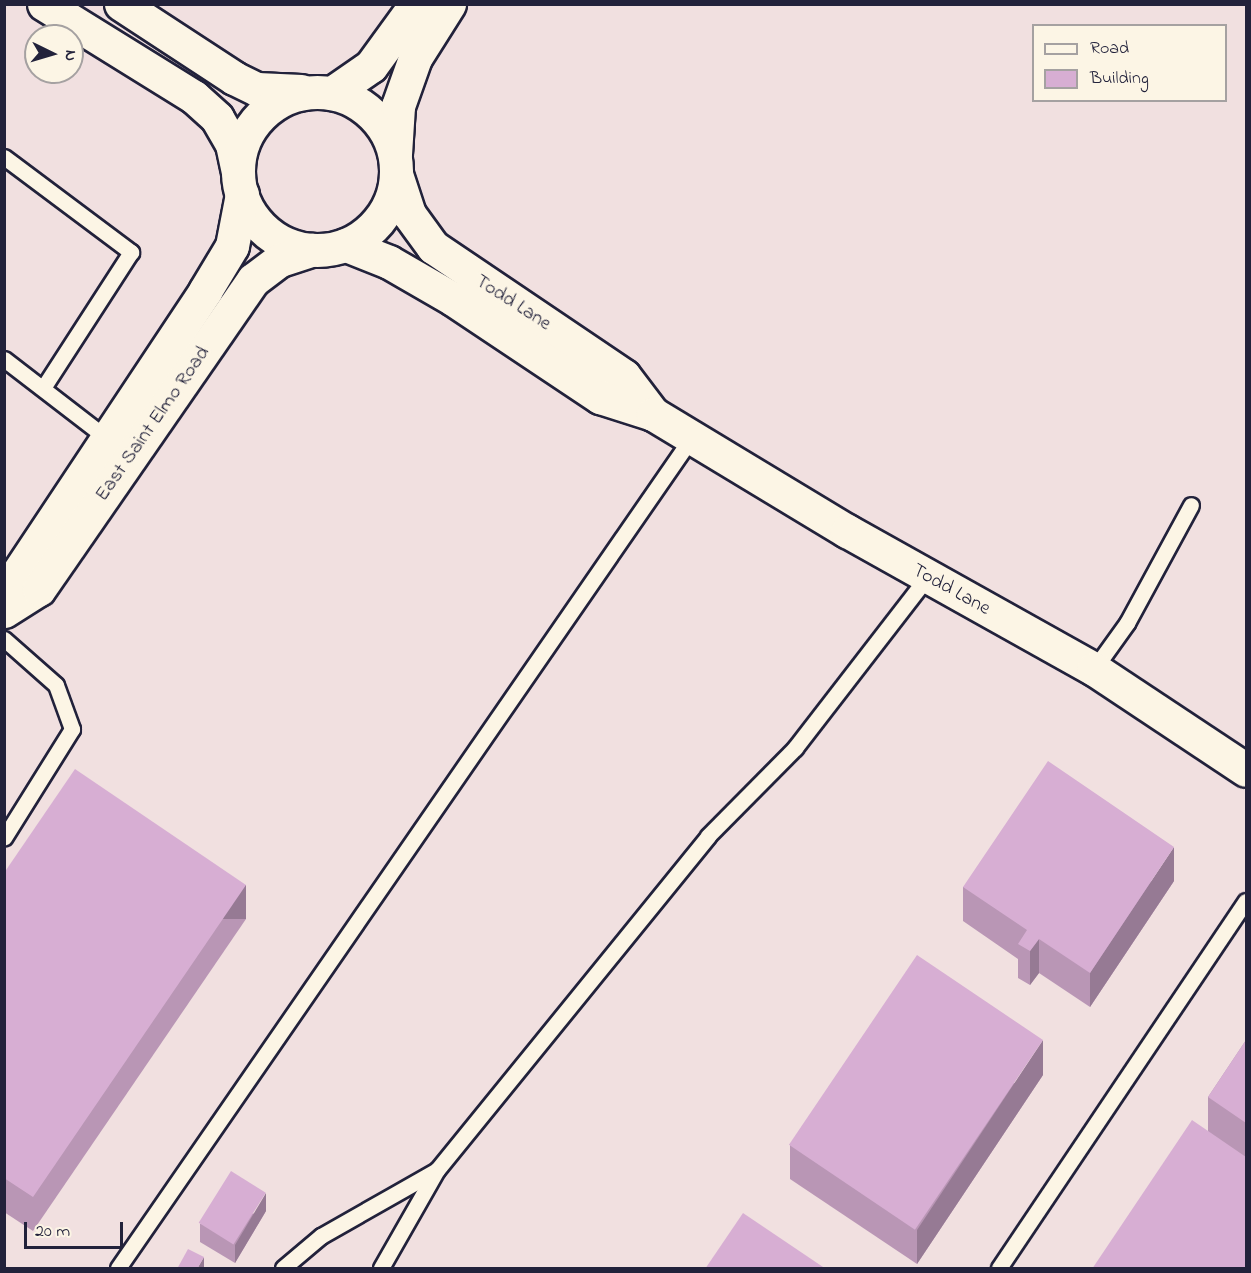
<!DOCTYPE html>
<html>
<head>
<meta charset="utf-8">
<style>
	body { margin:0 }
	#map { position:relative; width:1251px; height:1273px; overflow:hidden; background:#f1e0e0; font-family:"Indie Flower",sans-serif }
	div>[style] { position:absolute }
	.roads { filter:drop-shadow(2px 0 #22223b) drop-shadow(-2px 0 #22223b) drop-shadow(0 2px #22223b) drop-shadow(0 -2px #22223b) }
	.service>* { height:15px; margin:-7.5px; padding:0 7.5px; transform-origin:7.5px; border-radius:7.5px; background:#fcf5e5 }
	.tertiary>* { height:33px; margin:-16.5px; padding:0 16.5px; transform-origin:16.5px; border-radius:16.5px; background:#fcf5e5 }
	.tertiary>.ring { margin:-16.5px; padding:0; box-sizing:content-box; background:none; border:33px solid #fcf5e5; border-radius:50% }
	.wall>* { inset:0; background:#b996b5 }
	.shaded-wall>* { inset:0; background:#967a94; transform-origin:0 0 }
	.building>* { inset:0; background:#d7aed3; transform-origin:0 0 }
	span { translate:-50% -50%; white-space:nowrap; text-align:center; line-height:1.15; -webkit-text-stroke:6px #fcf5e5; paint-order:stroke }
	.street-label { font-size:20px; color:#22223b }
	.frame { position:absolute; inset:0; border:6px solid #22223b; pointer-events:none }
	.legend { position:absolute; left:1032px; top:24px; width:195px; height:78px; box-sizing:border-box; background:#fcf5e5; border:2px solid #a5a1a1; margin:0; padding:8px 10px; list-style:none; font-size:18px; color:#22223b }
	.legend li { display:flex; align-items:center; gap:12px; height:30px }
	.legend b { width:30px; border:2px solid #a5a1a1 }
	.north { position:absolute; left:24px; top:24px; width:60px; height:60px; box-sizing:border-box; background:#fcf5e5; border:2px solid #a5a1a1; border-radius:50%; rotate:95deg; font-size:16px; font-weight:700; line-height:24px; text-align:center; color:#22223b }
	.north::after { content:''; display:block; margin:auto; width:21px; height:27px; background:#22223b; clip-path:polygon(50% 0,100% 100%,50% 72%,0 100%) }
	.scale { position:absolute; left:24px; top:1222px; width:99px; height:27px; box-sizing:border-box; border:3px solid #22223b; border-top:0; padding-left:8px; font-size:18px; line-height:21px; white-space:nowrap; color:#22223b; -webkit-text-stroke:4px #fcf5e5; paint-order:stroke }
</style>
</head>
<body>
<div id="map">
	<div class="roads">
		<div class="service">
			<div style="left:4px;top:157px;width:159px;rotate:36.8deg"></div>
			<div style="left:131px;top:252px;width:162px;rotate:122.9deg"></div>
			<div style="left:4px;top:359px;width:133px;rotate:37.6deg"></div>
			<div style="left:4px;top:639px;width:69px;rotate:41.5deg"></div>
			<div style="left:56px;top:685px;width:47px;rotate:70deg"></div>
			<div style="left:72px;top:729px;width:128px;rotate:122deg"></div>
			<div style="left:1094px;top:669px;width:57px;rotate:-54.3deg"></div>
			<div style="left:1127px;top:623px;width:134px;rotate:-61.5deg"></div>
			<div style="left:118px;top:1268px;width:1010px;rotate:-55.37deg"></div>
			<div style="left:283px;top:1268px;width:50px;rotate:-40.1deg"></div>
			<div style="left:321px;top:1236px;width:133px;rotate:-29.6deg"></div>
			<div style="left:381px;top:1268px;width:113px;rotate:-60.3deg"></div>
			<div style="left:437px;top:1170px;width:430px;rotate:-50.9deg"></div>
			<div style="left:708px;top:836px;width:124px;rotate:-45.3deg"></div>
			<div style="left:795px;top:748px;width:216px;rotate:-52.3deg"></div>
			<div style="left:999px;top:1268px;width:442px;rotate:-56.1deg"></div>
		</div>
		<div class="tertiary">
			<div style="left:44px;top:4px;width:176px;rotate:31.8deg"></div>
			<div style="left:194px;top:97px;width:31px;rotate:42deg"></div>
			<div style="left:217px;top:118px;width:30px;rotate:60deg"></div>
			<div style="left:232px;top:144px;width:29px;rotate:78deg"></div>
			<div style="left:121px;top:4px;width:135px;rotate:33.2deg"></div>
			<div style="left:234px;top:78px;width:25px;rotate:26deg"></div>
			<div style="left:257px;top:89px;width:44px;rotate:2.6deg"></div>
			<div class="ring" style="left:238px;top:92px;width:125px;height:125px"></div>
			<div style="left:332px;top:93px;width:47px;rotate:-34.7deg"></div>
			<div style="left:371px;top:66px;width:77px;rotate:-54deg"></div>
			<div style="left:395px;top:154px;width:48px;rotate:-86.4deg"></div>
			<div style="left:398px;top:106px;width:51px;rotate:-70.5deg"></div>
			<div style="left:415px;top:58px;width:64px;rotate:-57.8deg"></div>
			<div style="left:396px;top:174px;width:42px;rotate:72deg"></div>
			<div style="left:409px;top:214px;width:41px;rotate:54deg"></div>
			<div style="left:433px;top:247px;width:230px;rotate:34deg"></div>
			<div style="left:624px;top:376px;width:48px;rotate:52.7deg"></div>
			<div style="left:346px;top:245px;width:46px;rotate:21.6deg"></div>
			<div style="left:389px;top:262px;width:74px;rotate:30deg"></div>
			<div style="left:453px;top:299px;width:177px;rotate:33.7deg"></div>
			<div style="left:600px;top:397px;width:56px;rotate:17.8deg"></div>
			<div style="left:653px;top:414px;width:227px;rotate:31.1deg"></div>
			<div style="left:847px;top:531px;width:283px;rotate:29.2deg"></div>
			<div style="left:1094px;top:669px;width:182px;rotate:33.6deg"></div>
			<div style="left:4px;top:594px;width:364px;rotate:-56.4deg"></div>
			<div style="left:205px;top:291px;width:52px;rotate:-59deg"></div>
			<div style="left:232px;top:246px;width:53px;rotate:-79.1deg"></div>
			<div style="left:4px;top:611px;width:41px;rotate:-32.2deg"></div>
			<div style="left:39px;top:589px;width:376px;rotate:-55.3deg"></div>
			<div style="left:253px;top:280px;width:34px;rotate:-37deg"></div>
			<div style="left:280px;top:260px;width:33px;rotate:-18deg"></div>
		</div>
	</div>
	<div class="wall">
		<div style="clip-path:polygon(4px 873px,246px 919px,33px 1231px,4px 1212px)"></div>
		<div style="clip-path:polygon(1174px 881px,1090px 1007px,1039px 973px,1030px 985px,1018px 978px,1018px 959px,963px 921px,963px 887px)"></div>
		<div style="clip-path:polygon(1246px 1040px,1246px 1269px,1208px 1131px,1208px 1097px)"></div>
		<div style="clip-path:polygon(1043px 1075px,917px 1264px,790px 1179px,790px 1145px)"></div>
		<div style="clip-path:polygon(266px 1211px,235px 1263px,200px 1242px,200px 1224px)"></div>
	</div>
	<div class="shaded-wall">
		<div style="clip-path:polygon(1174px 847px,1174px 881px,1090px 1007px,1090px 973px)"></div>
		<div style="left:246px;top:885px;width:34px;height:378px;rotate:90deg"></div>
		<div style="clip-path:polygon(1039px 939px,1039px 973px,1030px 985px,1030px 951px)"></div>
		<div style="clip-path:polygon(1043px 1040px,1043px 1075px,917px 1264px,917px 1230px)"></div>
		<div style="clip-path:polygon(266px 1193px,266px 1211px,235px 1263px,235px 1245px)"></div>
		<div style="clip-path:polygon(204px 1257px,204px 1267px,202px 1269px,197px 1269px)"></div>
	</div>
	<div class="building">
		<div style="clip-path:polygon(1048px 761px,1174px 847px,1090px 973px,1039px 939px,1030px 951px,1018px 944px,1027px 930px,963px 887px)"></div>
		<div style="clip-path:polygon(75px 769px,246px 885px,33px 1197px,4px 1178px,4px 873px)"></div>
		<div style="left:917px;top:955px;width:152px;height:229px;rotate:34deg"></div>
		<div style="clip-path:polygon(1246px 1040px,1246px 1123px,1208px 1097px)"></div>
		<div style="clip-path:polygon(1192px 1120px,1246px 1157px,1246px 1269px,1092px 1269px)"></div>
		<div style="left:231px;top:1171px;width:41px;height:61px;rotate:32deg"></div>
		<div style="clip-path:polygon(743px 1213px,826px 1269px,705px 1269px)"></div>
		<div style="clip-path:polygon(188px 1249px,204px 1257px,197px 1269px,177px 1269px)"></div>
	</div>
	<div class="street-label">
		<span style="left:513px;top:303px;rotate:33deg">Todd Lane</span>
		<span style="left:153px;top:424px;rotate:-55deg">East Saint Elmo Road</span>
		<span style="left:951px;top:590px;rotate:29deg">Todd Lane</span>
	</div>
	<div class="frame"></div>
	<ul class="legend">
	<li><b style="height:8px;background:#fcf5e5"></b>Road</li>
	<li><b style="height:16px;background:#d7aed3"></b>Building</li>
	</ul>
	<div class="north">N</div>
	<div class="scale">20 m</div>
</div>
</body>
</html>
